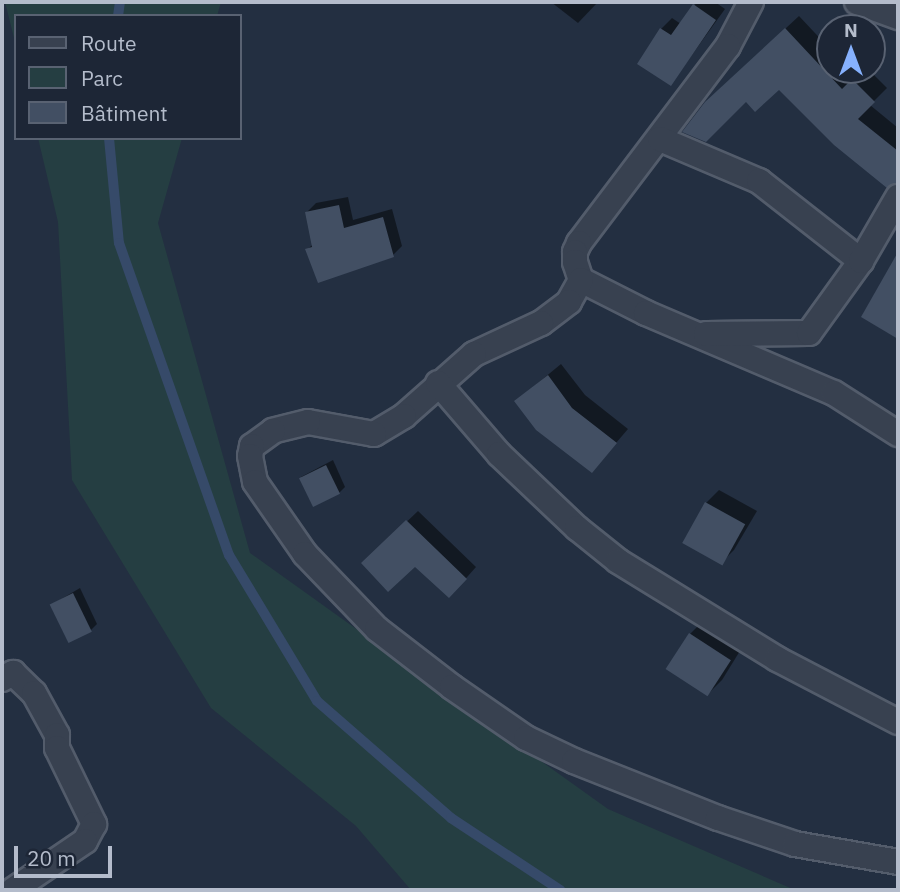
<!DOCTYPE html>
<html>
<head>
<meta charset="utf-8">
<style>
	body { margin:0 }
	#map { position:relative; width:900px; height:892px; overflow:hidden; background:#232f41; font-family:"IBM Plex Sans",sans-serif }
	div>[style] { position:absolute }
	.green>* { inset:0; background:#253e42 }
	.shadow>* { inset:0; background:#0007 }
	.stream>* { height:10px; margin:-5px; padding:0 5px; transform-origin:5px; border-radius:5px; background:#364a69 }
	.building>* { inset:0; background:#424f63; transform-origin:0 0 }
	.roads { filter:drop-shadow(2px 0 #535c6b) drop-shadow(-2px 0 #535c6b) drop-shadow(0 2px #535c6b) drop-shadow(0 -2px #535c6b) }
	.minor>* { height:24px; margin:-12px; padding:0 12px; transform-origin:12px; border-radius:12px; background:#384150 }
	span { translate:-50% -50%; white-space:nowrap; text-align:center; line-height:1.15; -webkit-text-stroke:6px #1d2636; paint-order:stroke }
	.frame { position:absolute; inset:0; border:4px solid #b4bccb; pointer-events:none }
	.legend { position:absolute; left:14px; top:14px; width:228px; height:126px; box-sizing:border-box; background:#1d2636; border:2px solid #596272; margin:0; padding:9px 12px; list-style:none; font-size:21px; color:#b4bccb }
	.legend li { display:flex; align-items:center; gap:14px; height:35px }
	.legend b { width:35px; border:2px solid #596272 }
	.north { position:absolute; left:816px; top:14px; width:70px; height:70px; box-sizing:border-box; background:#1d2636; border:2px solid #596272; border-radius:50%; rotate:0deg; font-size:19px; font-weight:700; line-height:28px; text-align:center; color:#b4bccb }
	.north::after { content:''; display:block; margin:auto; width:24px; height:32px; background:#86b1fe; clip-path:polygon(50% 0,100% 100%,50% 72%,0 100%) }
	.scale { position:absolute; left:14px; top:846px; width:98px; height:32px; box-sizing:border-box; border:4px solid #b4bccb; border-top:0; padding-left:9px; font-size:21px; line-height:24px; white-space:nowrap; color:#b4bccb; -webkit-text-stroke:5px #1d2636; paint-order:stroke }
</style>
</head>
<body>
<div id="map">
	<div class="green">
		<div style="clip-path:polygon(5px 2px,221px 2px,217px 16px,16px 16px,16px 46px)"></div>
		<div style="clip-path:polygon(38px 138px,182px 138px,158px 223px,250px 553px,608px 809px,795px 890px,411px 890px,356px 826px,211px 708px,72px 480px,58px 222px)"></div>
	</div>
	<div class="shadow">
		<div style="clip-path:polygon(551px 2px,598px 2px,578px 23px)"></div>
		<div style="clip-path:polygon(697px 2px,715px 2px,725px 9px,671px 84px,639px 64px,661px 29px,672px 18px,681px 24px)"></div>
		<div style="clip-path:polygon(799px 16px,830px 49px,830px 70px,849px 70px,856px 78px,864px 70px,869px 70px,887px 88px,870px 105px,898px 128px,898px 174px,887px 185px,779px 88px,746px 100px,720px 89px)"></div>
		<div style="clip-path:polygon(348px 197px,353px 220px,392px 209px,402px 246px,393px 255px,307px 250px,313px 244px,307px 212px,316px 203px)"></div>
		<div style="clip-path:polygon(561px 364px,585px 395px,628px 429px,592px 471px,516px 401px)"></div>
		<div style="clip-path:polygon(333px 460px,345px 487px,339px 493px,301px 477px)"></div>
		<div style="clip-path:polygon(719px 490px,757px 511px,734px 550px,721px 563px,706px 503px)"></div>
		<div style="clip-path:polygon(418px 511px,476px 567px,460px 585px,415px 564px,374px 553px)"></div>
		<div style="clip-path:polygon(80px 588px,97px 624px,91px 630px,51px 605px)"></div>
		<div style="clip-path:polygon(703px 621px,743px 646px,722px 680px,709px 693px,690px 634px)"></div>
	</div>
	<div class="stream">
		<div style="left:118px;top:16px;width:14px;rotate:-82deg"></div>
		<div style="left:109px;top:138px;width:105px;rotate:84.6deg"></div>
		<div style="left:119px;top:243px;width:331px;rotate:70.6deg"></div>
		<div style="left:229px;top:555px;width:170px;rotate:58.9deg"></div>
		<div style="left:317px;top:701px;width:178px;rotate:41.1deg"></div>
		<div style="left:451px;top:818px;width:131px;rotate:33.4deg"></div>
	</div>
	<div class="building">
		<div style="clip-path:polygon(693px 4px,716px 20px,671px 86px,637px 64px,660px 28px,671px 35px)"></div>
		<div style="clip-path:polygon(785px 28px,842px 89px,852px 79px,875px 102px,858px 119px,898px 151px,898px 182px,887px 188px,834px 145px,779px 90px,755px 112px,746px 102px,706px 142px,682px 132px,705px 102px)"></div>
		<div style="clip-path:polygon(339px 205px,344px 228px,383px 217px,394px 257px,318px 283px,305px 249px,312px 247px,305px 212px)"></div>
		<div style="clip-path:polygon(898px 252px,898px 339px,861px 317px)"></div>
		<div style="clip-path:polygon(548px 375px,572px 408px,617px 443px,592px 473px,536px 430px,514px 401px)"></div>
		<div style="left:326px;top:465px;width:32px;height:30px;rotate:64deg"></div>
		<div style="left:705px;top:502px;width:46px;height:47px;rotate:29deg"></div>
		<div style="clip-path:polygon(406px 520px,467px 579px,449px 598px,415px 567px,388px 592px,361px 563px)"></div>
		<div style="left:73px;top:593px;width:43px;height:26px;rotate:64deg"></div>
		<div style="left:689px;top:633px;width:50px;height:43px;rotate:33deg"></div>
	</div>
	<div class="roads">
		<div class="minor">
			<div style="left:751px;top:2px;width:50px;rotate:117.6deg"></div>
			<div style="left:728px;top:46px;width:247px;rotate:127.1deg"></div>
			<div style="left:579px;top:243px;width:10px;rotate:114deg"></div>
			<div style="left:575px;top:252px;width:10px;rotate:90deg"></div>
			<div style="left:575px;top:262px;width:19px;rotate:72deg"></div>
			<div style="left:581px;top:280px;width:73px;rotate:26.9deg"></div>
			<div style="left:646px;top:313px;width:204px;rotate:23.1deg"></div>
			<div style="left:834px;top:393px;width:76px;rotate:32.6deg"></div>
			<div style="left:857px;top:2px;width:44px;rotate:20.1deg"></div>
			<div style="left:660px;top:139px;width:108px;rotate:23deg"></div>
			<div style="left:759px;top:181px;width:130px;rotate:38.1deg"></div>
			<div style="left:581px;top:280px;width:25px;rotate:119deg"></div>
			<div style="left:569px;top:302px;width:35px;rotate:143deg"></div>
			<div style="left:541px;top:323px;width:74px;rotate:155.2deg"></div>
			<div style="left:474px;top:354px;width:94px;rotate:138.5deg"></div>
			<div style="left:404px;top:416px;width:35px;rotate:149deg"></div>
			<div style="left:374px;top:434px;width:67px;rotate:-169.7deg"></div>
			<div style="left:308px;top:422px;width:36px;rotate:166deg"></div>
			<div style="left:273px;top:431px;width:26px;rotate:144deg"></div>
			<div style="left:252px;top:446px;width:10px;rotate:101deg"></div>
			<div style="left:250px;top:456px;width:26px;rotate:79deg"></div>
			<div style="left:255px;top:482px;width:88px;rotate:55.2deg"></div>
			<div style="left:305px;top:554px;width:104px;rotate:46.2deg"></div>
			<div style="left:377px;top:629px;width:95px;rotate:37.7deg"></div>
			<div style="left:452px;top:687px;width:90px;rotate:34.6deg"></div>
			<div style="left:526px;top:738px;width:53px;rotate:25.6deg"></div>
			<div style="left:574px;top:761px;width:155px;rotate:21.6deg"></div>
			<div style="left:718px;top:818px;width:81px;rotate:18.7deg"></div>
			<div style="left:795px;top:844px;width:105px;rotate:9.9deg"></div>
			<div style="left:706px;top:334px;width:103px;rotate:-0.6deg"></div>
			<div style="left:809px;top:333px;width:89px;rotate:-54.2deg"></div>
			<div style="left:861px;top:261px;width:74px;rotate:-60deg"></div>
			<div style="left:438px;top:383px;width:94px;rotate:49.3deg"></div>
			<div style="left:499px;top:454px;width:108px;rotate:43.5deg"></div>
			<div style="left:577px;top:528px;width:53px;rotate:38.8deg"></div>
			<div style="left:618px;top:561px;width:187px;rotate:31.6deg"></div>
			<div style="left:777px;top:659px;width:136px;rotate:27.5deg"></div>
			<div style="left:2px;top:679px;width:13px;rotate:-29deg"></div>
			<div style="left:13px;top:673px;width:29px;rotate:44deg"></div>
			<div style="left:34px;top:693px;width:48px;rotate:61.3deg"></div>
			<div style="left:57px;top:735px;width:13px;rotate:90deg"></div>
			<div style="left:57px;top:748px;width:85px;rotate:64deg"></div>
			<div style="left:94px;top:824px;width:19px;rotate:118deg"></div>
			<div style="left:85px;top:841px;width:87px;rotate:145.8deg"></div>
		</div>
	</div>
	<div class="frame"></div>
	<ul class="legend">
	<li><b style="height:9px;background:#384150"></b>Route</li>
	<li><b style="height:19px;background:#253e42"></b>Parc</li>
	<li><b style="height:19px;background:#424f63"></b>Bâtiment</li>
	</ul>
	<div class="north">N</div>
	<div class="scale">20 m</div>
</div>
</body>
</html>
